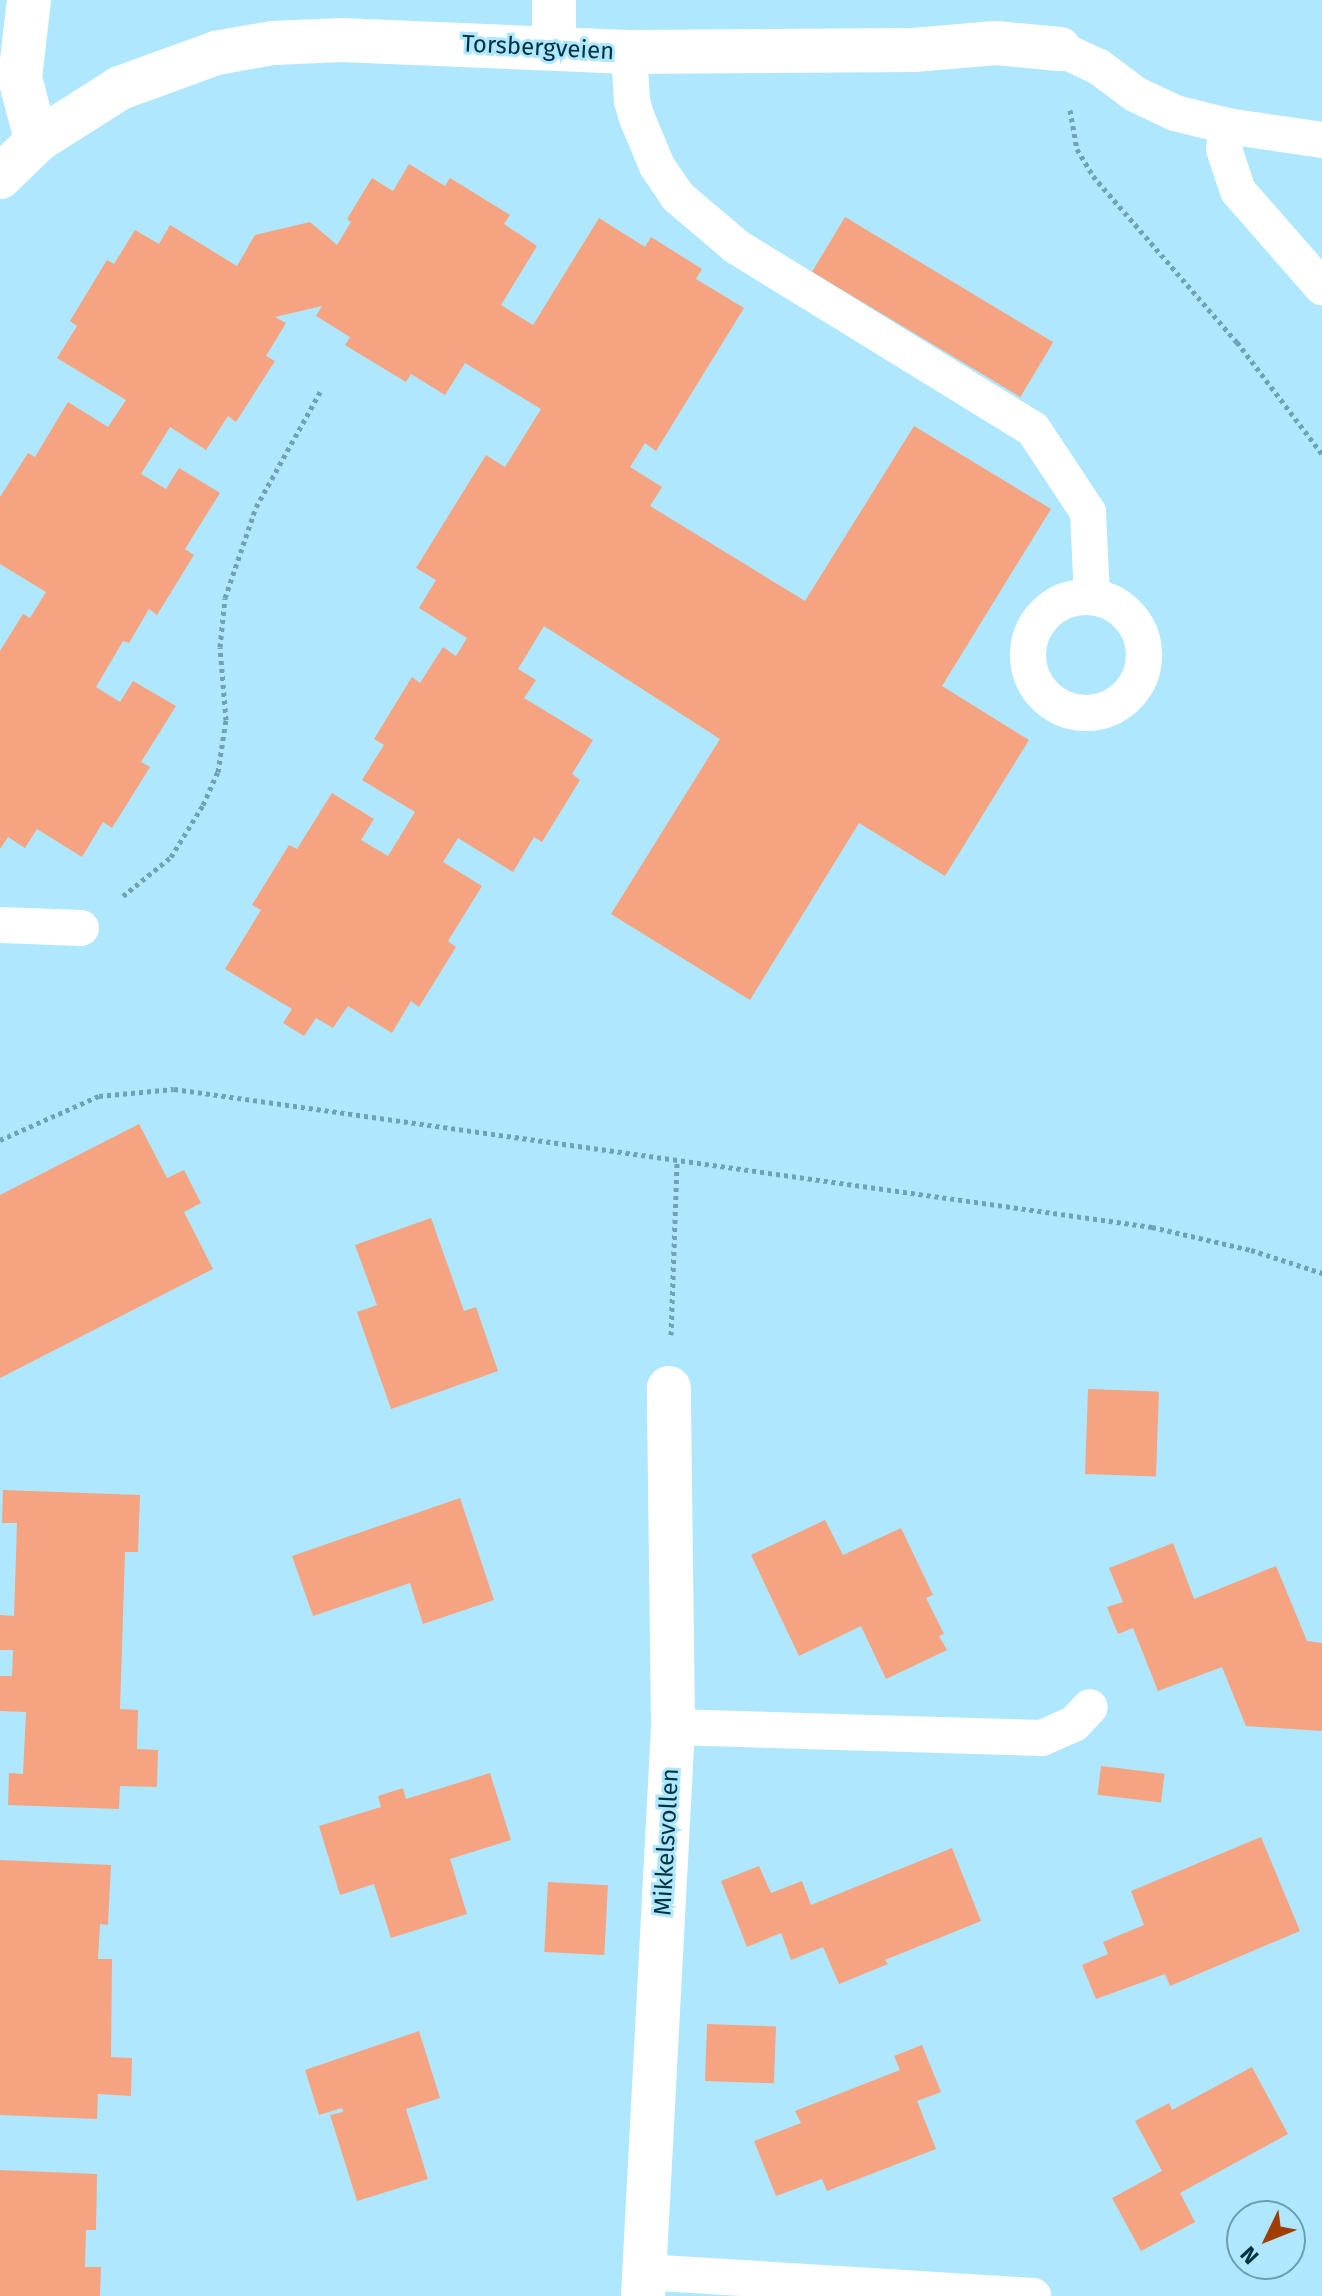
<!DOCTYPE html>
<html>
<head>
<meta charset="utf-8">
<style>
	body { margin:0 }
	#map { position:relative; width:1322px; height:2296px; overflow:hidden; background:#afe8fe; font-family:"Fira Sans",sans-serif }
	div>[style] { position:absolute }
	.building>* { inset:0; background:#f5a381; transform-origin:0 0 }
	.path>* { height:5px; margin-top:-2.5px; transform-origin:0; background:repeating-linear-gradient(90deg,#6da3b6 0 4px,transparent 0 8px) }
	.service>* { height:36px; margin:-18px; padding:0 18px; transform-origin:18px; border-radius:18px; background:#fff }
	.service>.ring { margin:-18px; padding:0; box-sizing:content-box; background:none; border:36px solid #fff; border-radius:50% }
	.minor>* { height:44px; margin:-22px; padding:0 22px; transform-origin:22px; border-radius:22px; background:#fff }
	span { translate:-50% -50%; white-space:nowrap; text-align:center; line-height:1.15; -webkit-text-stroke:6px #afe8fe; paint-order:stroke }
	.street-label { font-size:24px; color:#013240 }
	.north { position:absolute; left:1226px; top:2200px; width:80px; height:80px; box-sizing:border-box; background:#afe8fe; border:2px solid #699fb2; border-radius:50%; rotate:227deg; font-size:22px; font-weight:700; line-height:32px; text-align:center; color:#013240 }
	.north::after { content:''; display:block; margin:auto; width:28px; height:36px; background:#a03d03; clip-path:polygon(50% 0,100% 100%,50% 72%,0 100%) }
</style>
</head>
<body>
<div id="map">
	<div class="building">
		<div style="clip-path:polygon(409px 164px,445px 186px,450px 178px,510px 215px,504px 224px,537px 246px,501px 305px,533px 325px,599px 218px,645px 247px,651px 237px,702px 269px,696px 279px,744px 308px,656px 451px,645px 443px,630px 467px,662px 487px,650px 506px,805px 601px,914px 426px,1051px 509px,942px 686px,1029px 740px,945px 876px,859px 823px,750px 1000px,611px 914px,720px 739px,544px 626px,518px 669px,536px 680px,524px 698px,593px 740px,572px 774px,580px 780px,542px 842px,534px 837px,513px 872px,458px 838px,443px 862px,482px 886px,448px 941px,456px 947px,419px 1007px,411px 1001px,392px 1033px,348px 1006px,333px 1028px,316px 1018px,304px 1036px,283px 1023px,292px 1009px,225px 969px,261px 910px,252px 905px,289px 845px,297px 849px,332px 793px,374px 819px,361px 840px,388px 856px,415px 812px,362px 780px,384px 745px,374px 739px,412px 677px,420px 683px,443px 647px,456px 656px,467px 638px,419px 608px,436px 580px,416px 568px,486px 455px,505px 467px,541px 409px,465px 363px,445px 395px,411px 374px,406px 382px,345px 345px,350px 337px,316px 316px,322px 306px,275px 317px,286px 323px,266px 356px,275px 361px,236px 422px,228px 416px,206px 450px,170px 427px,141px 474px,166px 489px,179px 468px,220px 493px,185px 549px,194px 555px,157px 615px,149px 609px,129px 643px,123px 641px,96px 687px,120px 702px,133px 681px,176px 706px,141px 762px,150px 767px,112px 828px,103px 822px,82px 857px,37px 829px,25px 848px,8px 837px,0 849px,0 651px,23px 614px,30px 618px,46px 592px,0 564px,0 497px,28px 453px,35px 457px,68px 402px,108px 427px,126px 400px,57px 358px,77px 326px,70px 321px,107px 260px,114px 264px,135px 230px,159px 244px,170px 225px,237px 266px,255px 235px,310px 222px,337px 245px,351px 222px,347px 219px,372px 178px,393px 191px)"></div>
		<div style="left:845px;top:217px;width:243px;height:64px;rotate:31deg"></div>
		<div style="clip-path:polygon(139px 1124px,167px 1178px,184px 1170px,201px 1203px,184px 1212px,213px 1269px,0 1378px,0 1195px)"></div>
		<div style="clip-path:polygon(431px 1218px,464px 1311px,476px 1307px,498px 1371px,391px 1409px,357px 1312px,377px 1305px,355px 1245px)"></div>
		<div style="left:1088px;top:1389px;width:71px;height:85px;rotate:2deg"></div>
		<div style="clip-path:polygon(3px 1490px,140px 1495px,138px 1552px,125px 1552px,120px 1709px,138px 1710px,137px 1749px,158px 1750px,157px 1787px,120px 1786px,119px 1809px,8px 1805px,9px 1773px,23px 1774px,26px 1712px,0 1711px,0 1676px,12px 1676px,13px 1650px,0 1650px,0 1615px,14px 1616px,17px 1523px,2px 1523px)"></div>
		<div style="clip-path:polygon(460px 1498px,494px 1600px,423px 1624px,410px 1583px,313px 1616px,292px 1556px)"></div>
		<div style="clip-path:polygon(825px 1520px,843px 1555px,901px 1528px,933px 1595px,926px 1598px,944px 1634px,939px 1636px,947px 1650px,886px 1679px,861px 1626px,799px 1656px,751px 1555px)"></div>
		<div style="clip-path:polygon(1173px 1543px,1194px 1599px,1276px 1566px,1307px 1641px,1322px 1643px,1322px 1731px,1246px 1726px,1222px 1667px,1158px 1691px,1133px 1628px,1118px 1634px,1107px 1607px,1123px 1602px,1109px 1568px)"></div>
		<div style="left:1101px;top:1766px;width:64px;height:29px;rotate:7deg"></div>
		<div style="clip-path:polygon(490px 1773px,511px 1840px,450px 1859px,467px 1914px,391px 1938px,374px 1884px,340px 1895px,319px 1826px,381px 1807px,378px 1796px,403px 1788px,406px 1799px)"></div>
		<div style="clip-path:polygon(1261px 1837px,1300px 1931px,1170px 1986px,1165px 1974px,1096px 1999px,1082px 1965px,1108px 1954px,1103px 1942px,1144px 1925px,1131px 1891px)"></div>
		<div style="clip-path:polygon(952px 1848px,981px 1921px,885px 1960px,888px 1964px,839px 1984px,823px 1947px,791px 1960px,781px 1933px,747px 1947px,721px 1881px,759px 1866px,771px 1893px,802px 1881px,811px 1905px)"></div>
		<div style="clip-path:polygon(0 1860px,111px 1865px,108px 1925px,100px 1924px,98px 1959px,112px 1959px,111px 2057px,132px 2058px,131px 2096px,98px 2094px,97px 2119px,0 2115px)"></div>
		<div style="left:548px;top:1882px;width:60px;height:70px;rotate:3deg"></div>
		<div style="left:707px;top:2024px;width:69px;height:57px;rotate:2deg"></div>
		<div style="clip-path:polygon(419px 2031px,440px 2098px,406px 2109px,428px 2179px,357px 2201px,330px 2115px,343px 2112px,342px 2108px,319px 2115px,305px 2070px)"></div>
		<div style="clip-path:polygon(922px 2045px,941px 2092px,917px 2101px,936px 2149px,827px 2191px,822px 2179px,776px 2196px,754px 2141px,801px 2123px,795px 2111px,900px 2070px,894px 2056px)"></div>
		<div style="clip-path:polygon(1252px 2067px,1288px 2134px,1180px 2193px,1195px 2222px,1141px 2251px,1112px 2198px,1162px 2171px,1135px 2121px,1169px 2103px,1172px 2110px)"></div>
		<div style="clip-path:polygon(0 2170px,97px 2174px,96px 2230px,86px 2230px,85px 2267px,101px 2267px,100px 2296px,0 2296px)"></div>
	</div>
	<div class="path">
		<div style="left:1070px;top:110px;width:40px;rotate:80deg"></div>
		<div style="left:1077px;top:149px;width:31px;rotate:59deg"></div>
		<div style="left:1093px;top:176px;width:220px;rotate:49.1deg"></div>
		<div style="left:1237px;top:342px;width:141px;rotate:52.8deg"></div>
		<div style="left:123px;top:896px;width:62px;rotate:-39.1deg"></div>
		<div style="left:171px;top:857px;width:61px;rotate:-58.4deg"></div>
		<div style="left:203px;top:805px;width:36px;rotate:-66deg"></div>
		<div style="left:218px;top:772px;width:53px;rotate:-81.3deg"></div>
		<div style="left:226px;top:720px;width:73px;rotate:-94.7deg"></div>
		<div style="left:220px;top:647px;width:49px;rotate:-84.2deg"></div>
		<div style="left:225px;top:598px;width:96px;rotate:-71.2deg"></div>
		<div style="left:256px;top:507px;width:132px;rotate:-60.9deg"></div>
		<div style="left:0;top:1140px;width:108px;rotate:-24deg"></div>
		<div style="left:99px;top:1096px;width:75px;rotate:-5.3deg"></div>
		<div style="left:174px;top:1089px;width:988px;rotate:8.03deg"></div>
		<div style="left:1152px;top:1227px;width:102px;rotate:13.1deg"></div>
		<div style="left:1251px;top:1250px;width:75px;rotate:17.9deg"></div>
		<div style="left:671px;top:1335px;width:175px;rotate:-88deg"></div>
	</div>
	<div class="service">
		<div style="left:1060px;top:49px;width:43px;rotate:24.8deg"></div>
		<div style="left:1099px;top:67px;width:45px;rotate:36.9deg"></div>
		<div style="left:1135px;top:94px;width:44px;rotate:25.4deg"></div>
		<div style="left:1175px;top:113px;width:54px;rotate:14deg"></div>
		<div style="left:1227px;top:126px;width:96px;rotate:8.4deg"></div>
		<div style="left:629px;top:52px;width:49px;rotate:86.5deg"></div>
		<div style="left:632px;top:101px;width:18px;rotate:74deg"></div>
		<div style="left:637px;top:118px;width:52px;rotate:67.4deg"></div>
		<div style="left:657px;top:166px;width:37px;rotate:56deg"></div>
		<div style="left:678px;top:197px;width:77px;rotate:40.3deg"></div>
		<div style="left:737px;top:247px;width:347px;rotate:31.6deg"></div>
		<div style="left:1033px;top:429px;width:100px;rotate:56.5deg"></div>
		<div style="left:1088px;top:512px;width:84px;rotate:87.3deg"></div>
		<div style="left:1227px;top:126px;width:23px;rotate:97deg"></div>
		<div style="left:1224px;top:149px;width:44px;rotate:71.6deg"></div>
		<div style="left:1238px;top:191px;width:128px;rotate:48.8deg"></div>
		<div class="ring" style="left:1028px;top:597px;width:80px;height:80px"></div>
		<div style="left:0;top:925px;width:81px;rotate:2.1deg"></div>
		<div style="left:673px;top:1727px;width:369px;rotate:1.7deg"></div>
		<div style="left:1042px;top:1738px;width:35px;rotate:-24deg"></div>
		<div style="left:1074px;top:1724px;width:23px;rotate:-47deg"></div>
		<div style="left:643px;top:2272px;width:391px;rotate:3.5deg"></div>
	</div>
	<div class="minor">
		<div style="left:29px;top:0;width:79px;rotate:96.6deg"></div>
		<div style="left:20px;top:78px;width:63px;rotate:75.3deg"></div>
		<div style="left:554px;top:0;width:48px;rotate:90deg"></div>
		<div style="left:0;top:177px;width:53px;rotate:-44.2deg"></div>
		<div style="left:38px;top:140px;width:97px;rotate:-32.4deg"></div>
		<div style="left:120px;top:88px;width:102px;rotate:-20deg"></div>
		<div style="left:216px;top:53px;width:58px;rotate:-10deg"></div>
		<div style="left:273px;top:43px;width:68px;rotate:-2.5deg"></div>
		<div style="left:341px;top:40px;width:288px;rotate:2.4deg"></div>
		<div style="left:629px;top:52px;width:285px;rotate:-0.4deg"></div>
		<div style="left:914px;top:50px;width:82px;rotate:-4.9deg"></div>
		<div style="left:996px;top:43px;width:64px;rotate:5.4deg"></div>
		<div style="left:643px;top:2296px;width:570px;rotate:-86.98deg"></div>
		<div style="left:673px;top:1727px;width:339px;rotate:-90.7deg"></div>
	</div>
	<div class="street-label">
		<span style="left:538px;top:48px;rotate:3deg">Torsbergveien</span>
		<span style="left:667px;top:1842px;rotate:-87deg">Mikkelsvollen</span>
	</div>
	<div class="north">N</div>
</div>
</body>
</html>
